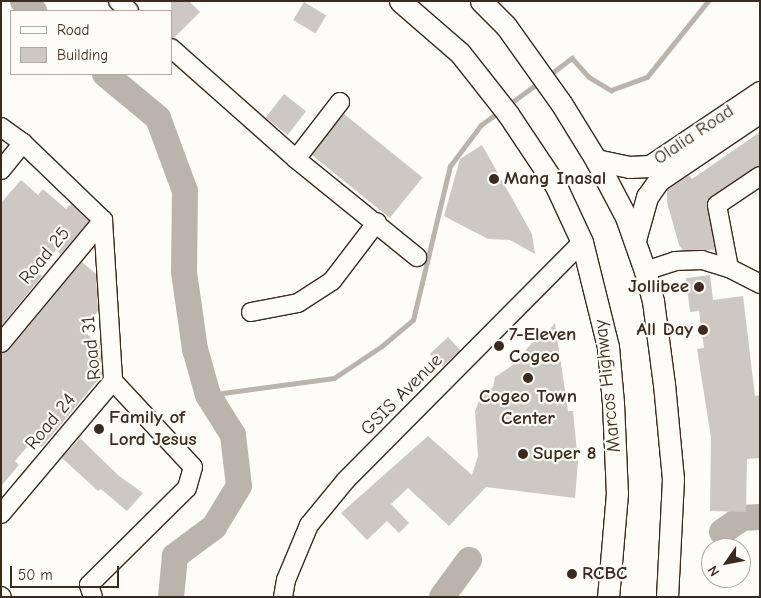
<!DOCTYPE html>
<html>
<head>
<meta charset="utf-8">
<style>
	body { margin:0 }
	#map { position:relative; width:761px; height:598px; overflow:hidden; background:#fdfcf7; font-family:"Comic Neue",sans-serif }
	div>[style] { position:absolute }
	.stream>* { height:4.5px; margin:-2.25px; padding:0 2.25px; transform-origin:2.25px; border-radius:2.25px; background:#bbb4ad }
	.river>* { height:26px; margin:-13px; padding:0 13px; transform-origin:13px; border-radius:13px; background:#bbb4ad }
	.building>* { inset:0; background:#cdc8c2; transform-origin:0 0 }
	.roads { filter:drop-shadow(1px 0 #3b2a1e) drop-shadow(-1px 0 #3b2a1e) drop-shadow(0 1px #3b2a1e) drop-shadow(0 -1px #3b2a1e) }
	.minor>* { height:18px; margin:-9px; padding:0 9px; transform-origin:9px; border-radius:9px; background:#fdfcf7 }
	.major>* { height:21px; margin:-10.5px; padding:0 10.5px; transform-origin:10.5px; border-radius:10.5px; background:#fdfcf7 }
	.dots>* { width:14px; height:14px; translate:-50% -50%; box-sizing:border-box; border:2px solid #fdfcf7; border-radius:50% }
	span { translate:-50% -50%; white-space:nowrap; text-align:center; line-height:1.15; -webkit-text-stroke:4.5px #fdfcf7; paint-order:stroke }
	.street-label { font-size:19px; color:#3b2a1e }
	.poi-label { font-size:19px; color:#3b2a1e; font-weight:700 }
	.left { translate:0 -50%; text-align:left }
	.right { translate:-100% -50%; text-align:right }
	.frame { position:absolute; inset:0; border:2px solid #3b2a1e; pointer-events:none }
	.legend { position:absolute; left:10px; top:10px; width:162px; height:65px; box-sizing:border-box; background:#fdfcf7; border:1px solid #afa8a0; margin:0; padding:6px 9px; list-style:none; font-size:15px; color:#3b2a1e }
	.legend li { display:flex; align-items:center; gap:10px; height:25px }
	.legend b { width:25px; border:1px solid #afa8a0 }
	.north { position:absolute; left:701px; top:538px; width:50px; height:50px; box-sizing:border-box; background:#fdfcf7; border:1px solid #afa8a0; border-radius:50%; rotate:237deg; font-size:14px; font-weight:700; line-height:20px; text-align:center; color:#3b2a1e }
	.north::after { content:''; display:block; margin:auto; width:18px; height:22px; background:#3b2a1e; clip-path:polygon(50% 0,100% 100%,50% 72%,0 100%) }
	.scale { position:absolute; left:10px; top:566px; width:109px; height:22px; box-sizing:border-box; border:2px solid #3b2a1e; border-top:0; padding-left:6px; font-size:15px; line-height:18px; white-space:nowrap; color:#3b2a1e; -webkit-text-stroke:4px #fdfcf7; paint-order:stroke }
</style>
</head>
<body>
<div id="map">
	<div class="stream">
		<div style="left:548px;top:76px;width:30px;rotate:-37deg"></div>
		<div style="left:572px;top:58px;width:25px;rotate:48deg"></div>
		<div style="left:589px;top:77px;width:26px;rotate:31deg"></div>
		<div style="left:611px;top:90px;width:38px;rotate:-20deg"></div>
		<div style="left:647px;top:77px;width:97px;rotate:-51.2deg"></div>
		<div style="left:508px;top:105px;width:39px;rotate:-36deg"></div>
		<div style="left:208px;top:395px;width:127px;rotate:-7.7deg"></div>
		<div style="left:334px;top:378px;width:58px;rotate:-33.7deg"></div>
		<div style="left:382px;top:346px;width:40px;rotate:-40deg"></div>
		<div style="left:413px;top:320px;width:158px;rotate:-76.5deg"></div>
		<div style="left:450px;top:166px;width:51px;rotate:-52.9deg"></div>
		<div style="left:481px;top:125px;width:24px;rotate:-36deg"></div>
	</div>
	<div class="river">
		<div style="left:23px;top:1px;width:15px;rotate:42deg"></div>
		<div style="left:105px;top:74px;width:69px;rotate:39.7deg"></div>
		<div style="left:158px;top:118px;width:78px;rotate:69.7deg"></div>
		<div style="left:185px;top:191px;width:81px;rotate:90.7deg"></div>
		<div style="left:184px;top:272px;width:78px;rotate:81.9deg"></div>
		<div style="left:195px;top:349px;width:48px;rotate:74.2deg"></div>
		<div style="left:208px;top:395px;width:47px;rotate:58deg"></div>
		<div style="left:233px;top:435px;width:51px;rotate:83.3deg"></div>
		<div style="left:239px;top:486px;width:48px;rotate:121.4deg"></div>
		<div style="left:214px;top:527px;width:49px;rotate:143.4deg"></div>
		<div style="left:175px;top:556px;width:41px;rotate:95.6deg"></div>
		<div style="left:722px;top:532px;width:24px;rotate:-35deg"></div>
		<div style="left:742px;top:518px;width:18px;rotate:-3deg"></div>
		<div style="left:442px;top:597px;width:46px;rotate:-53.9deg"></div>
	</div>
	<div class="building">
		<div style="clip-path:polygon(171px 1px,189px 1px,200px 12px,174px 38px,171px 38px)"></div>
		<div style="left:304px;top:2px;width:26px;height:21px;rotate:31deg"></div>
		<div style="left:284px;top:94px;width:28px;height:30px;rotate:38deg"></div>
		<div style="left:344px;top:114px;width:101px;height:52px;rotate:39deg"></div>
		<div style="clip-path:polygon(760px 132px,760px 165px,707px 201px,715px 250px,683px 250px,679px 245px,667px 202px,667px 190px,689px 175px,692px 179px)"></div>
		<div style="clip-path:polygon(482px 145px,532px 234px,535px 254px,510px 240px,488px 239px,444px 216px,460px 159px)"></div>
		<div style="clip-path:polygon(21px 180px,38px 195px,43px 189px,66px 209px,71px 204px,89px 221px,61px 254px,56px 250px,37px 272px,42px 276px,1px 326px,1px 203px)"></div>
		<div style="clip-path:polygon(82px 262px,96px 274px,98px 311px,82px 330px,100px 345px,102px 375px,42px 447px,33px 440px,15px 461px,19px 465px,1px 486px,1px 353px,9px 350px)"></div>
		<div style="clip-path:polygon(710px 275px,713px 300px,743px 296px,755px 396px,760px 395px,760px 458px,747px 459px,746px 512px,710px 511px,711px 438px,697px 349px,704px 348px,699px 311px,690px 312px,686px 278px)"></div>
		<div style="clip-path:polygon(555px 323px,568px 411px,573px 411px,578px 462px,575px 498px,486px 487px,449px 526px,408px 488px,391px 504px,409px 523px,399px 533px,387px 521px,367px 540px,341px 513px,428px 436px,472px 475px,478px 456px,475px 411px,479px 401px,493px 387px,495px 377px,513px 365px,537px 337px,544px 337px)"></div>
		<div style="left:448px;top:337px;width:18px;height:25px;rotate:47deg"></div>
		<div style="clip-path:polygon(80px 438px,119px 476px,143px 493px,127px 511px,101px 489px,98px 491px,62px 458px)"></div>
	</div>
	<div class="roads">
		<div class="minor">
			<div style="left:118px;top:1px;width:15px;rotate:42deg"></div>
			<div style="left:171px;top:48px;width:167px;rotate:41.6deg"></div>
			<div style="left:296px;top:159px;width:156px;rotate:39deg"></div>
			<div style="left:1px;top:127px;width:27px;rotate:36deg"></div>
			<div style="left:23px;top:143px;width:111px;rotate:43.9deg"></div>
			<div style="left:103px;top:220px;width:161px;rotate:86.4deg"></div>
			<div style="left:113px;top:381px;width:117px;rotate:47.1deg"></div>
			<div style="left:193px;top:467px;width:22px;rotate:106deg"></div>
			<div style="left:187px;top:488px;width:138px;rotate:135.3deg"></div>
			<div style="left:89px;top:585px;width:13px;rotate:72deg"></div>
			<div style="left:296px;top:159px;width:72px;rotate:-52.3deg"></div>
			<div style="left:1px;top:170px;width:35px;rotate:-51deg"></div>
			<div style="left:729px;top:268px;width:35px;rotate:27deg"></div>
			<div style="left:645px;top:271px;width:32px;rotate:-18deg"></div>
			<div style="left:675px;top:261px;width:27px;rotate:-2deg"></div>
			<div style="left:702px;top:260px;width:28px;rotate:17deg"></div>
			<div style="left:729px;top:268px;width:64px;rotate:-100.8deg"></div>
			<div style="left:717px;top:205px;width:52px;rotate:-34deg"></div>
			<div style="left:251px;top:312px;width:48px;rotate:-10.8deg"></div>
			<div style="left:298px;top:303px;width:40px;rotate:-32.9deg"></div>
			<div style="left:332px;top:281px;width:74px;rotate:-52.7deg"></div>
			<div style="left:1px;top:343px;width:160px;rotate:-50.3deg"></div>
			<div style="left:1px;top:514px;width:174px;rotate:-49.9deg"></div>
			<div style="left:1px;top:596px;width:1px;rotate:45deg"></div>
			<div style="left:283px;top:597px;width:17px;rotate:-80deg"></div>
			<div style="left:286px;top:580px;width:60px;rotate:-67.3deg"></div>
			<div style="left:309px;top:525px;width:58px;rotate:-50.6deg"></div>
			<div style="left:346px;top:480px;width:335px;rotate:-45.2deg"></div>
		</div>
		<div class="major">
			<div style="left:400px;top:1px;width:79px;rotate:40.9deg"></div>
			<div style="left:460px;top:53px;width:78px;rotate:51.8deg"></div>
			<div style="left:508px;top:114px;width:87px;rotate:56.3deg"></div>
			<div style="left:556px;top:186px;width:62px;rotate:65.1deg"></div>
			<div style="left:582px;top:242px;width:108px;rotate:76.1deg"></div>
			<div style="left:608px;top:347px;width:56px;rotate:84.9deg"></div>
			<div style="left:613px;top:403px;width:90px;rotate:87.5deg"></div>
			<div style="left:617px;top:493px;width:104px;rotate:94.9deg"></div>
			<div style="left:481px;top:1px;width:35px;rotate:45deg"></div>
			<div style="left:506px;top:26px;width:95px;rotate:54.5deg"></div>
			<div style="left:561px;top:103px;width:67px;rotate:58.4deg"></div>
			<div style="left:596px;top:160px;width:64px;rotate:62.2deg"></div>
			<div style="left:626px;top:217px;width:57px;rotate:70.6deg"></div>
			<div style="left:645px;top:271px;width:31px;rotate:75deg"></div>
			<div style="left:653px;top:301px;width:84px;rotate:82.5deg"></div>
			<div style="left:664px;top:384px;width:95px;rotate:84.6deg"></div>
			<div style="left:673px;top:479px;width:118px;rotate:92.9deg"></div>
			<div style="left:596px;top:160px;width:34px;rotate:12deg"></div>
			<div style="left:629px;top:167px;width:21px;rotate:-3deg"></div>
			<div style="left:650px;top:166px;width:133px;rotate:-33.9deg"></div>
			<div style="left:635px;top:240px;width:45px;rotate:-74.4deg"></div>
			<div style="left:647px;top:197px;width:21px;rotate:-55deg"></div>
			<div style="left:659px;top:180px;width:122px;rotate:-34deg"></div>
		</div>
	</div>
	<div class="dots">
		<div style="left:494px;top:179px;background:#3b2a1e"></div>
		<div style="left:699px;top:287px;background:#3b2a1e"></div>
		<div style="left:703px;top:330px;background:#3b2a1e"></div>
		<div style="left:499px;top:346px;background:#3b2a1e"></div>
		<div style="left:528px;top:378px;background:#3b2a1e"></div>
		<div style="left:99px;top:429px;background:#3b2a1e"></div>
		<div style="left:523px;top:454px;background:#3b2a1e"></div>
		<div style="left:572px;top:574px;background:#3b2a1e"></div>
	</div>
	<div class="street-label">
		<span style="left:694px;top:135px;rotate:-34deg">Olalia Road</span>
		<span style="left:45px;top:256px;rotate:-50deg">Road 25</span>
		<span style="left:92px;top:348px;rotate:-96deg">Road 31</span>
		<span style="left:608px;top:386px;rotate:-96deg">Marcos Highway</span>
		<span style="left:402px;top:395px;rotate:-45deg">GSIS Avenue</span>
		<span style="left:51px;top:422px;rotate:-50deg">Road 24</span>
	</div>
	<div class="poi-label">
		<span class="left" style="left:504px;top:179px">Mang Inasal</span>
		<span class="right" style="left:689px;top:287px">Jollibee</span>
		<span class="right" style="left:693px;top:330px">All Day</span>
		<span class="left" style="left:509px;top:346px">7-Eleven<br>Cogeo</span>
		<span style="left:528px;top:408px">Cogeo Town<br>Center</span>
		<span class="left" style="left:109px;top:429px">Family of<br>Lord Jesus</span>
		<span class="left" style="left:533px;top:454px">Super 8</span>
		<span class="left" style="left:582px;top:574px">RCBC</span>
	</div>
	<div class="frame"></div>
	<ul class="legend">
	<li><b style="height:6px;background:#fdfcf7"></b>Road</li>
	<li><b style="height:14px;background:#cdc8c2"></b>Building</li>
	</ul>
	<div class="north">N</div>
	<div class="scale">50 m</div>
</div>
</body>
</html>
